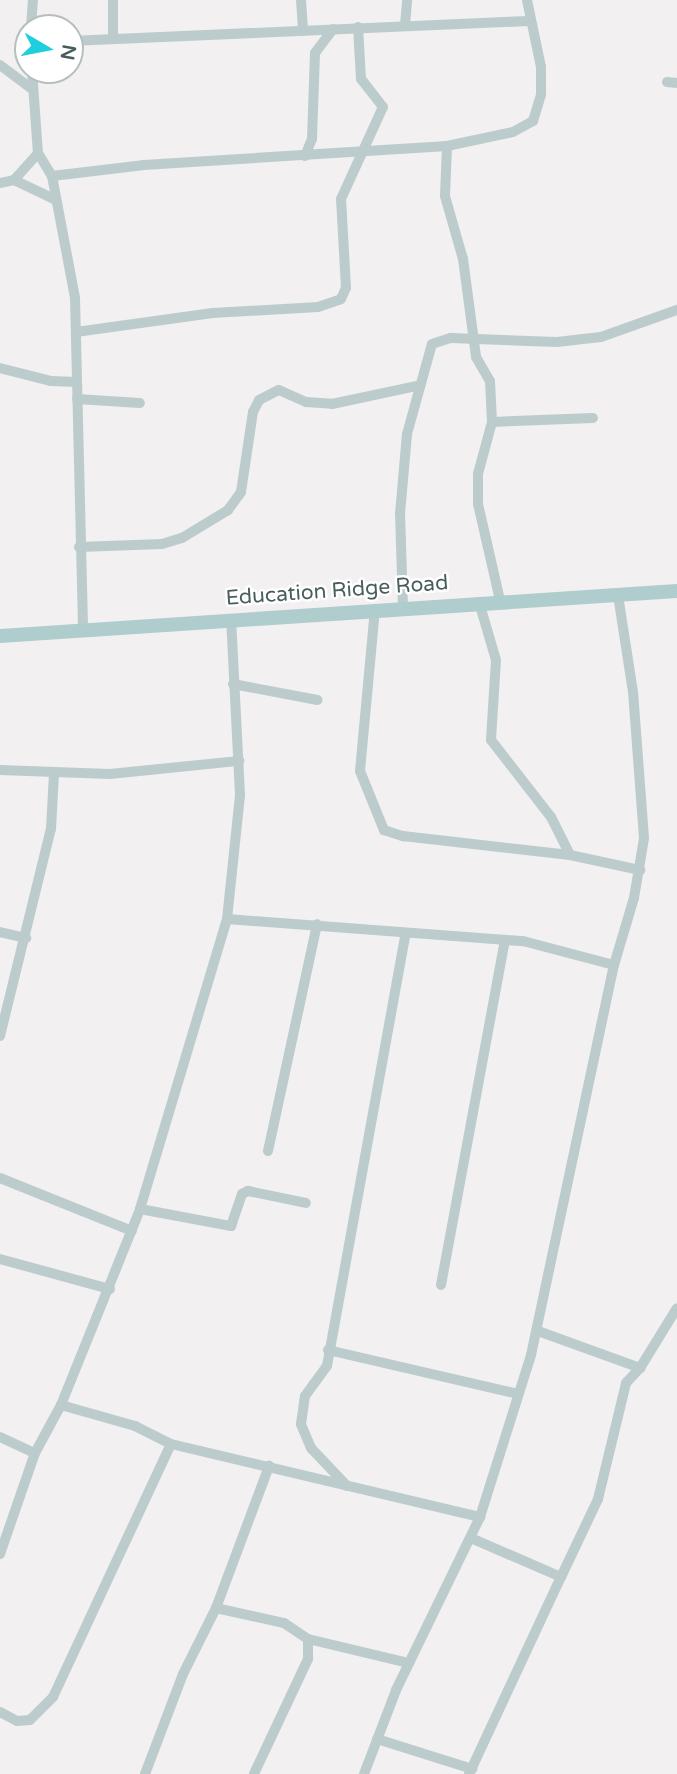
<!DOCTYPE html>
<html>
<head>
<meta charset="utf-8">
<style>
	body { margin:0 }
	#map { position:relative; width:677px; height:1774px; overflow:hidden; background:#f2f0f1; font-family:"Varela Round",sans-serif }
	div>[style] { position:absolute }
	.minor>* { height:10px; margin:-5px; padding:0 5px; transform-origin:5px; border-radius:5px; background:#bccccc }
	.major>* { height:14px; margin:-7px; padding:0 7px; transform-origin:7px; border-radius:7px; background:#b0cdce }
	span { translate:-50% -50%; white-space:nowrap; text-align:center; line-height:1.15; -webkit-text-stroke:5px #fff; paint-order:stroke }
	.street-label { font-size:21px; color:#485d5c }
	.north { position:absolute; left:14px; top:14px; width:70px; height:70px; box-sizing:border-box; background:#fff; border:2px solid #b6bebe; border-radius:50%; rotate:100deg; font-size:19px; font-weight:700; line-height:28px; text-align:center; color:#485d5c }
	.north::after { content:''; display:block; margin:auto; width:24px; height:32px; background:#1fcfdd; clip-path:polygon(50% 0,100% 100%,50% 72%,0 100%) }
</style>
</head>
<body>
<div id="map">
	<div class="minor">
		<div style="left:113px;top:0;width:39px;rotate:90deg"></div>
		<div style="left:301px;top:0;width:31px;rotate:86deg"></div>
		<div style="left:405px;top:25px;width:25px;rotate:-85deg"></div>
		<div style="left:31px;top:28px;width:28px;rotate:-86deg"></div>
		<div style="left:70px;top:41px;width:460px;rotate:-2.5deg"></div>
		<div style="left:0;top:65px;width:40px;rotate:37deg"></div>
		<div style="left:32px;top:70px;width:83px;rotate:85.9deg"></div>
		<div style="left:38px;top:153px;width:27px;rotate:59deg"></div>
		<div style="left:52px;top:176px;width:124px;rotate:79.3deg"></div>
		<div style="left:75px;top:298px;width:332px;rotate:88.6deg"></div>
		<div style="left:667px;top:82px;width:10px;rotate:6deg"></div>
		<div style="left:447px;top:146px;width:50px;rotate:92.3deg"></div>
		<div style="left:445px;top:196px;width:66px;rotate:74.1deg"></div>
		<div style="left:463px;top:259px;width:99px;rotate:82.4deg"></div>
		<div style="left:476px;top:357px;width:28px;rotate:60deg"></div>
		<div style="left:490px;top:381px;width:41px;rotate:87.2deg"></div>
		<div style="left:492px;top:422px;width:54px;rotate:105.1deg"></div>
		<div style="left:478px;top:474px;width:30px;rotate:90deg"></div>
		<div style="left:478px;top:504px;width:98px;rotate:77.1deg"></div>
		<div style="left:305px;top:156px;width:18px;rotate:-68deg"></div>
		<div style="left:312px;top:139px;width:86px;rotate:-88deg"></div>
		<div style="left:315px;top:53px;width:30px;rotate:-53deg"></div>
		<div style="left:52px;top:176px;width:93px;rotate:-6.8deg"></div>
		<div style="left:144px;top:165px;width:304px;rotate:-3.6deg"></div>
		<div style="left:447px;top:146px;width:67px;rotate:-12deg"></div>
		<div style="left:513px;top:132px;width:23px;rotate:-29deg"></div>
		<div style="left:533px;top:121px;width:28px;rotate:-73deg"></div>
		<div style="left:541px;top:94px;width:27px;rotate:-90deg"></div>
		<div style="left:541px;top:67px;width:68px;rotate:-101.8deg"></div>
		<div style="left:14px;top:180px;width:44px;rotate:25.4deg"></div>
		<div style="left:0;top:183px;width:14px;rotate:-12deg"></div>
		<div style="left:14px;top:180px;width:36px;rotate:-48deg"></div>
		<div style="left:76px;top:332px;width:138px;rotate:-7.9deg"></div>
		<div style="left:213px;top:313px;width:105px;rotate:-3.3deg"></div>
		<div style="left:318px;top:307px;width:24px;rotate:-19deg"></div>
		<div style="left:341px;top:299px;width:12px;rotate:-66deg"></div>
		<div style="left:346px;top:288px;width:89px;rotate:-93.2deg"></div>
		<div style="left:341px;top:199px;width:101px;rotate:-65.5deg"></div>
		<div style="left:383px;top:107px;width:36px;rotate:-128deg"></div>
		<div style="left:361px;top:79px;width:52px;rotate:-93.3deg"></div>
		<div style="left:0;top:368px;width:53px;rotate:14.3deg"></div>
		<div style="left:51px;top:381px;width:26px;rotate:2deg"></div>
		<div style="left:77px;top:399px;width:63px;rotate:3.6deg"></div>
		<div style="left:492px;top:422px;width:101px;rotate:-2.3deg"></div>
		<div style="left:79px;top:547px;width:83px;rotate:-2.1deg"></div>
		<div style="left:162px;top:544px;width:21px;rotate:-17deg"></div>
		<div style="left:182px;top:538px;width:54px;rotate:-31.3deg"></div>
		<div style="left:228px;top:510px;width:22px;rotate:-54deg"></div>
		<div style="left:241px;top:492px;width:81px;rotate:-81.5deg"></div>
		<div style="left:253px;top:412px;width:13px;rotate:-63deg"></div>
		<div style="left:259px;top:400px;width:22px;rotate:-27deg"></div>
		<div style="left:279px;top:390px;width:30px;rotate:24deg"></div>
		<div style="left:306px;top:402px;width:26px;rotate:4deg"></div>
		<div style="left:332px;top:404px;width:87px;rotate:-12deg"></div>
		<div style="left:479px;top:602px;width:60px;rotate:73.7deg"></div>
		<div style="left:496px;top:660px;width:80px;rotate:93.6deg"></div>
		<div style="left:491px;top:740px;width:98px;rotate:52.1deg"></div>
		<div style="left:551px;top:817px;width:42px;rotate:63.4deg"></div>
		<div style="left:403px;top:608px;width:94px;rotate:-91.8deg"></div>
		<div style="left:400px;top:514px;width:80px;rotate:-85deg"></div>
		<div style="left:407px;top:434px;width:93px;rotate:-74.5deg"></div>
		<div style="left:432px;top:344px;width:20px;rotate:-18deg"></div>
		<div style="left:451px;top:338px;width:106px;rotate:2.2deg"></div>
		<div style="left:557px;top:342px;width:44px;rotate:-6.5deg"></div>
		<div style="left:601px;top:337px;width:81px;rotate:-19.6deg"></div>
		<div style="left:375px;top:609px;width:163px;rotate:95.3deg"></div>
		<div style="left:360px;top:771px;width:64px;rotate:67.9deg"></div>
		<div style="left:384px;top:830px;width:20px;rotate:18deg"></div>
		<div style="left:403px;top:836px;width:168px;rotate:6.5deg"></div>
		<div style="left:570px;top:855px;width:72px;rotate:12.1deg"></div>
		<div style="left:233px;top:684px;width:86px;rotate:10.7deg"></div>
		<div style="left:0;top:770px;width:110px;rotate:2.1deg"></div>
		<div style="left:110px;top:774px;width:130px;rotate:-5.8deg"></div>
		<div style="left:227px;top:919px;width:297px;rotate:4.3deg"></div>
		<div style="left:523px;top:941px;width:94px;rotate:14.8deg"></div>
		<div style="left:0;top:932px;width:27px;rotate:13deg"></div>
		<div style="left:0;top:1036px;width:213px;rotate:-76.2deg"></div>
		<div style="left:51px;top:829px;width:55px;rotate:-86.9deg"></div>
		<div style="left:268px;top:1151px;width:232px;rotate:-77.8deg"></div>
		<div style="left:0;top:1178px;width:142px;rotate:21.9deg"></div>
		<div style="left:140px;top:1209px;width:93px;rotate:10.6deg"></div>
		<div style="left:231px;top:1226px;width:34px;rotate:-71deg"></div>
		<div style="left:242px;top:1194px;width:7px;rotate:-27deg"></div>
		<div style="left:248px;top:1191px;width:59px;rotate:11.7deg"></div>
		<div style="left:0;top:1259px;width:114px;rotate:15.3deg"></div>
		<div style="left:441px;top:1285px;width:351px;rotate:-79.5deg"></div>
		<div style="left:538px;top:1331px;width:109px;rotate:19.9deg"></div>
		<div style="left:640px;top:1368px;width:70px;rotate:-58.3deg"></div>
		<div style="left:328px;top:1350px;width:195px;rotate:13deg"></div>
		<div style="left:61px;top:1405px;width:77px;rotate:15.8deg"></div>
		<div style="left:135px;top:1426px;width:40px;rotate:26.6deg"></div>
		<div style="left:171px;top:1444px;width:318px;rotate:13.3deg"></div>
		<div style="left:0;top:1437px;width:38px;rotate:25deg"></div>
		<div style="left:347px;top:1486px;width:52px;rotate:-133.5deg"></div>
		<div style="left:311px;top:1448px;width:26px;rotate:-113deg"></div>
		<div style="left:301px;top:1424px;width:28px;rotate:-82deg"></div>
		<div style="left:305px;top:1396px;width:37px;rotate:-54deg"></div>
		<div style="left:327px;top:1366px;width:438px;rotate:-79.7deg"></div>
		<div style="left:0;top:1554px;width:107px;rotate:-70.9deg"></div>
		<div style="left:35px;top:1453px;width:55px;rotate:-61.6deg"></div>
		<div style="left:61px;top:1405px;width:211px;rotate:-68deg"></div>
		<div style="left:140px;top:1209px;width:303px;rotate:-73.3deg"></div>
		<div style="left:227px;top:919px;width:125px;rotate:-84deg"></div>
		<div style="left:240px;top:795px;width:176px;rotate:-92.9deg"></div>
		<div style="left:561px;top:1577px;width:86px;rotate:-64.6deg"></div>
		<div style="left:598px;top:1499px;width:119px;rotate:-76.4deg"></div>
		<div style="left:626px;top:1383px;width:21px;rotate:-47deg"></div>
		<div style="left:216px;top:1608px;width:70px;rotate:12.4deg"></div>
		<div style="left:284px;top:1623px;width:29px;rotate:34deg"></div>
		<div style="left:308px;top:1639px;width:20px;rotate:90deg"></div>
		<div style="left:308px;top:1659px;width:127px;rotate:115.2deg"></div>
		<div style="left:308px;top:1639px;width:104px;rotate:13.4deg"></div>
		<div style="left:0;top:1712px;width:19px;rotate:28deg"></div>
		<div style="left:17px;top:1721px;width:13px;rotate:-4deg"></div>
		<div style="left:30px;top:1720px;width:33px;rotate:-45deg"></div>
		<div style="left:53px;top:1697px;width:279px;rotate:-65deg"></div>
		<div style="left:377px;top:1739px;width:100px;rotate:17.5deg"></div>
		<div style="left:145px;top:1774px;width:107px;rotate:-69.2deg"></div>
		<div style="left:183px;top:1674px;width:74px;rotate:-63.4deg"></div>
		<div style="left:216px;top:1608px;width:152px;rotate:-69.5deg"></div>
		<div style="left:364px;top:1774px;width:90px;rotate:-69.1deg"></div>
		<div style="left:396px;top:1690px;width:192px;rotate:-64.1deg"></div>
		<div style="left:480px;top:1517px;width:170px;rotate:-72.5deg"></div>
		<div style="left:531px;top:1355px;width:399px;rotate:-78deg"></div>
		<div style="left:614px;top:965px;width:70px;rotate:-73.4deg"></div>
		<div style="left:634px;top:898px;width:61px;rotate:-80.5deg"></div>
		<div style="left:644px;top:838px;width:146px;rotate:-94.3deg"></div>
		<div style="left:633px;top:692px;width:98px;rotate:-98.8deg"></div>
		<div style="left:469px;top:1774px;width:217px;rotate:-65deg"></div>
		<div style="left:561px;top:1577px;width:98px;rotate:-156.6deg"></div>
	</div>
	<div class="major">
		<div style="left:0;top:636px;width:678px;rotate:-3.8deg"></div>
	</div>
	<div class="street-label">
		<span style="left:337px;top:591px;rotate:-4deg">Education Ridge Road</span>
	</div>
	<div class="north">N</div>
</div>
</body>
</html>
